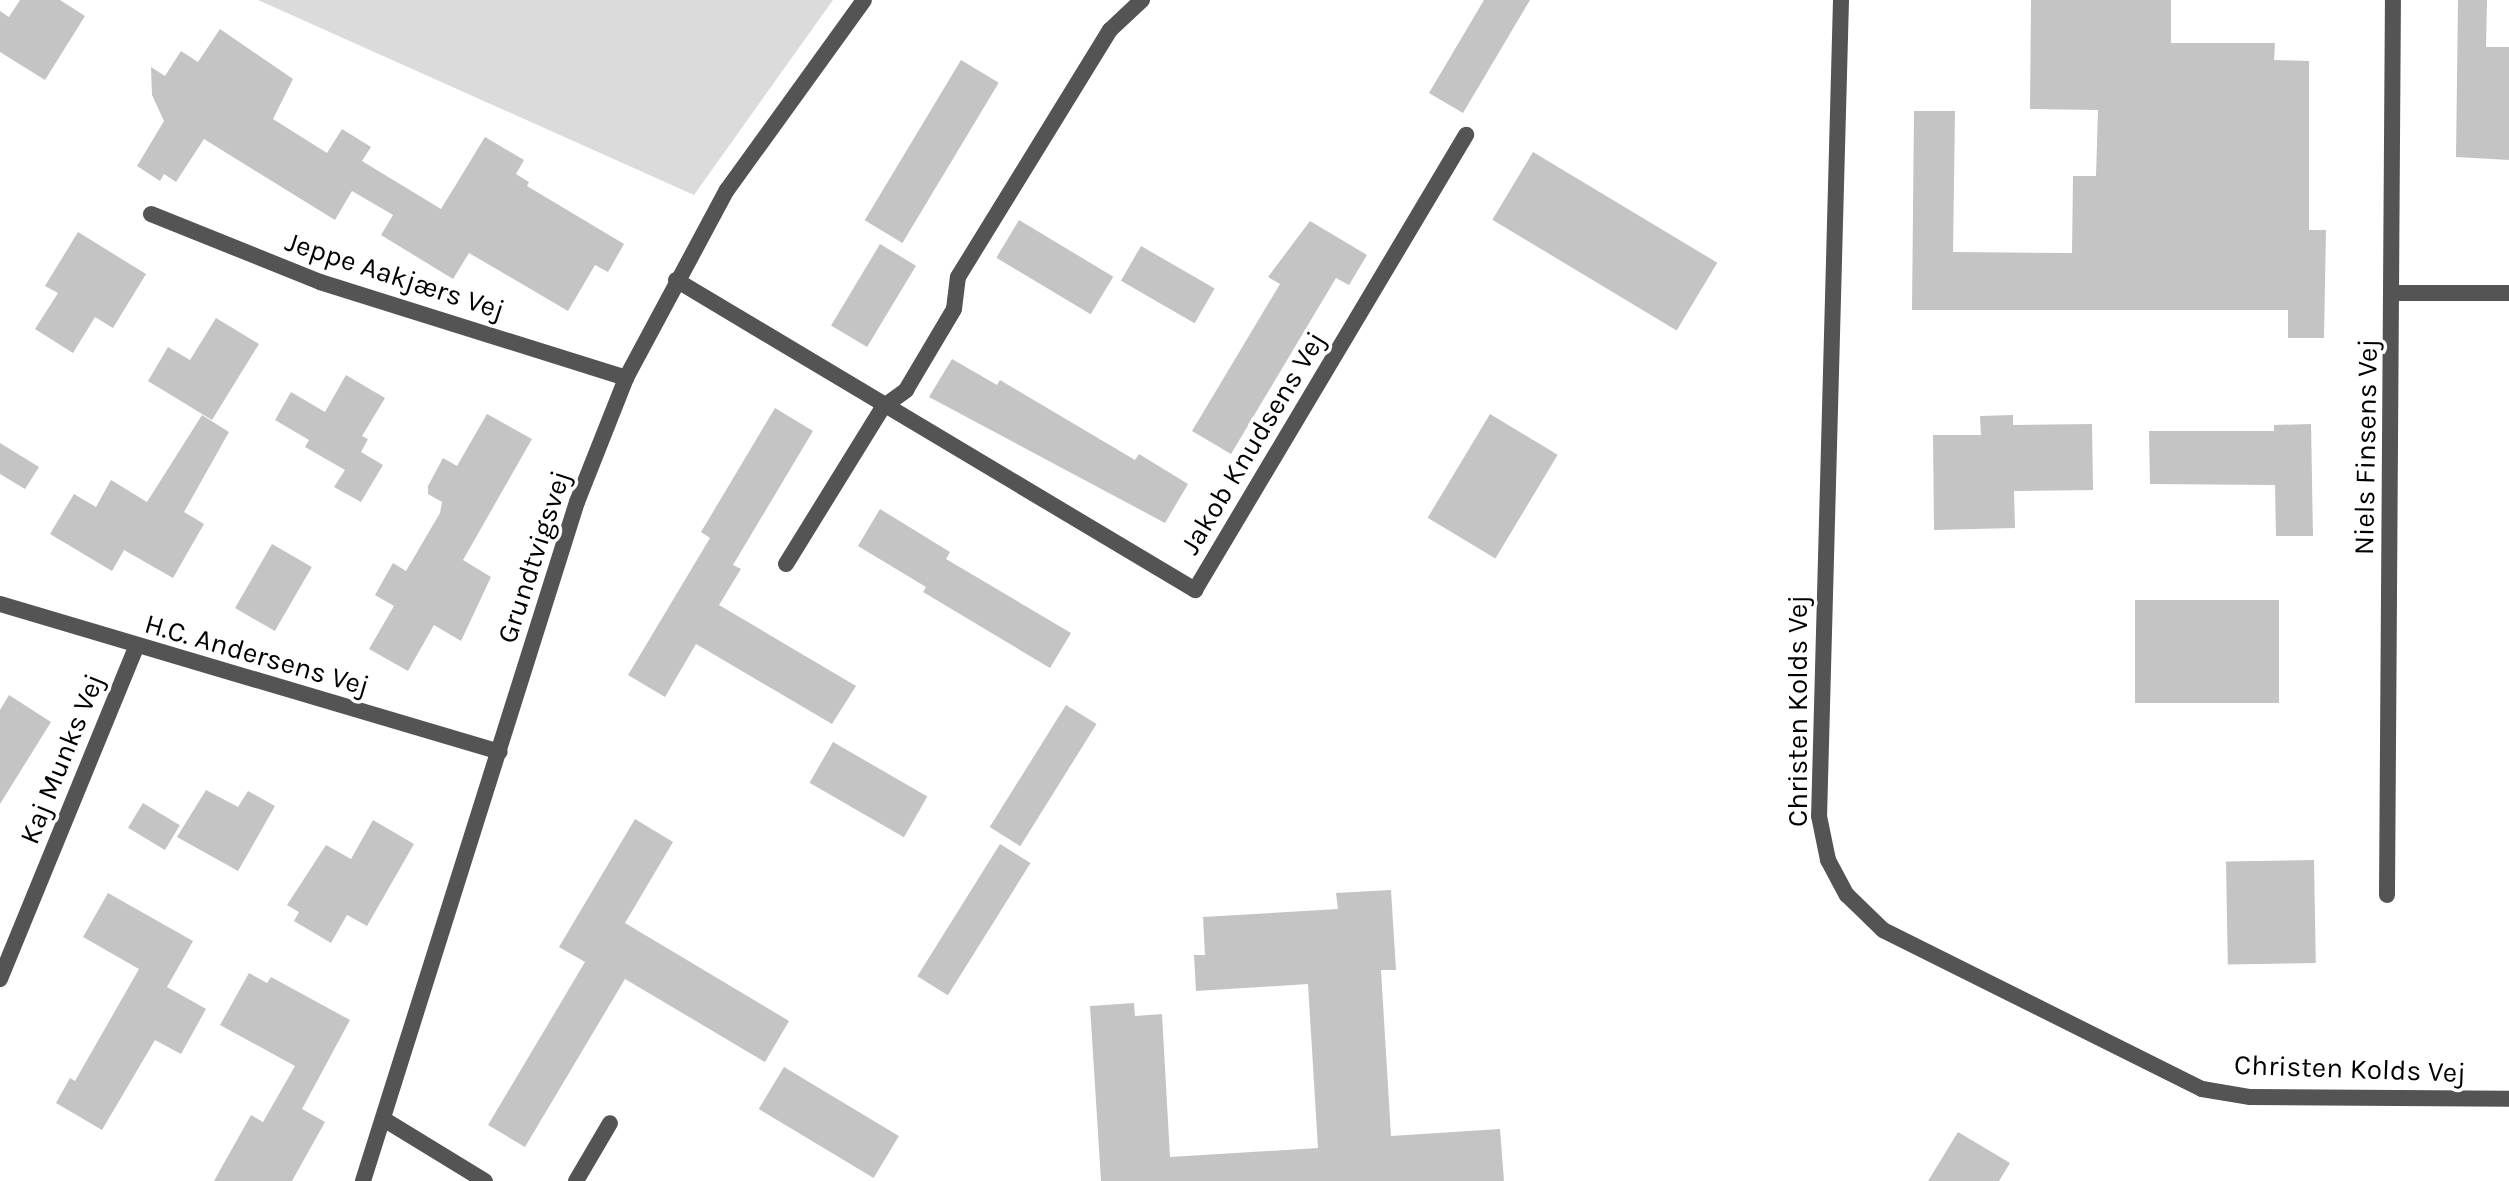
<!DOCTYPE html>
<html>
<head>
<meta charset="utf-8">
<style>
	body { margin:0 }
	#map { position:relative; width:2509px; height:1181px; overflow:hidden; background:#fff; font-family:Karla,sans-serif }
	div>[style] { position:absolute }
	.green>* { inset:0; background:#dbdbdb }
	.building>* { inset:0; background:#c4c4c4; transform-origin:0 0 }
	.street>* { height:16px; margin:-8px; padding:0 8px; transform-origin:8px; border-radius:8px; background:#545454 }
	span { translate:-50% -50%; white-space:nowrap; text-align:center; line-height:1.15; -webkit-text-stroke:7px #fff; paint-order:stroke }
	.street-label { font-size:28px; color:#000 }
</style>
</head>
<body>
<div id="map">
	<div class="green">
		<div style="clip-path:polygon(258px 0,833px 0,694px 195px)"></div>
	</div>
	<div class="building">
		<div style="clip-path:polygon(20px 0,60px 0,85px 16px,45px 80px,0 52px,0 11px,9px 17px)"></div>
		<div style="clip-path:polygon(1484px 0,1530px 0,1463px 113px,1429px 93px)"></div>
		<div style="clip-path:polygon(2031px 0,2171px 0,2171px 43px,2275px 43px,2274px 60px,2309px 61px,2309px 230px,2326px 230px,2324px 338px,2288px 338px,2288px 310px,1912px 310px,1914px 111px,1955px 111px,1953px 252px,2072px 253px,2073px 176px,2096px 176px,2098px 110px,2030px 109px)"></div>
		<div style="clip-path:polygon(2458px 0,2487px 0,2486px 47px,2509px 47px,2509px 160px,2456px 157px)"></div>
		<div style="clip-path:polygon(220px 29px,293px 79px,273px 119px,327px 153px,342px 129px,371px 147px,362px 161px,441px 209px,485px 137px,524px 160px,516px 174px,529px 182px,527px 186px,624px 244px,608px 272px,595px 265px,568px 311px,469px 253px,453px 279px,381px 235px,393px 215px,352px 191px,335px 220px,204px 139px,176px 182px,164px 174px,160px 181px,137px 166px,164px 121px,152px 95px,151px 67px,165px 76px,181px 51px,198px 62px)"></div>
		<div style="left:961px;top:60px;width:44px;height:187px;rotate:31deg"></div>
		<div style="left:1533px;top:152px;width:215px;height:79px;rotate:31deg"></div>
		<div style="left:1019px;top:220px;width:110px;height:44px;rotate:31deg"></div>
		<div style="clip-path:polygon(1310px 221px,1367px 255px,1349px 285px,1336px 278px,1231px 454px,1192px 431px,1280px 284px,1268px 277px)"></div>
		<div style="clip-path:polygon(78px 232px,146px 274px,113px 328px,95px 317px,73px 353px,35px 329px,58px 293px,45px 286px)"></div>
		<div style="left:880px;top:244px;width:42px;height:95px;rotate:31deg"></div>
		<div style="left:1141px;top:246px;width:85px;height:40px;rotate:30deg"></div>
		<div style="clip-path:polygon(216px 318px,259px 344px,212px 420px,148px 381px,168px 347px,190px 360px)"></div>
		<div style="clip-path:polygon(952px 359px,997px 385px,1000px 380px,1135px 460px,1139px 454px,1188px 484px,1165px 523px,929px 397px)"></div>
		<div style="clip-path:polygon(346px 375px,385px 398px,362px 436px,368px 439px,361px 452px,383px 465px,361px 502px,334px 487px,345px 470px,305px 447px,309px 440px,275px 420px,291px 392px,325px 412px)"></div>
		<div style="clip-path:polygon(775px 408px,813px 431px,733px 565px,741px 569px,719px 605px,856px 686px,832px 724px,696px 644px,665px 697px,628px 675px,710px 538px,701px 532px)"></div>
		<div style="clip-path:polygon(487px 414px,532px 439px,463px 560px,491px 577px,461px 641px,434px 625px,408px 671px,369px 649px,394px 606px,375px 595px,393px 563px,406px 571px,440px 513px,442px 502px,428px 494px,428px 486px,443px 458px,457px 466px)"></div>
		<div style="left:1490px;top:414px;width:79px;height:121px;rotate:31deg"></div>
		<div style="clip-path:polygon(202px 415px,229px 432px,184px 512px,204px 524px,173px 578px,124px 550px,112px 571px,50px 534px,74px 494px,96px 507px,111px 480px,147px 502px)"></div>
		<div style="clip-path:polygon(2013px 415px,2013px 425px,2092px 424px,2093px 490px,2014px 491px,2015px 528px,1934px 530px,1933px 435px,1981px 435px,1980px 416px)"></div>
		<div style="clip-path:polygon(2311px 424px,2313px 536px,2276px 536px,2275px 485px,2150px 484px,2149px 431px,2274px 431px,2274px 425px)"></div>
		<div style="clip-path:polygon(0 443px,39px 467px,25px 489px,0 474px)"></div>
		<div style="clip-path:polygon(880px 509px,950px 552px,946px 559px,1071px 633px,1050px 668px,923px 592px,926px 587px,858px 546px)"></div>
		<div style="left:272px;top:544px;width:46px;height:74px;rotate:30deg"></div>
		<div style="left:2135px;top:600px;width:144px;height:103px"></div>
		<div style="clip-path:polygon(9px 695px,51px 722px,0 804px,0 710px)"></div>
		<div style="left:1066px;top:705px;width:36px;height:144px;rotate:32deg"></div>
		<div style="left:833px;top:742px;width:109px;height:47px;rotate:30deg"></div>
		<div style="clip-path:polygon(206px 790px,238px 807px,248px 791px,275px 806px,238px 871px,177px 837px)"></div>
		<div style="left:143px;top:803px;width:43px;height:29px;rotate:31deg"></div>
		<div style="clip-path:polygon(635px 819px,673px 842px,625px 923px,789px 1021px,765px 1062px,625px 979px,525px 1147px,488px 1125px,585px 962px,559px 947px)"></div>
		<div style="clip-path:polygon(373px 820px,414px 844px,367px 926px,347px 915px,331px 943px,294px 921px,299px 912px,287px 905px,326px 845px,351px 859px)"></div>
		<div style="left:1000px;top:844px;width:36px;height:156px;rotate:32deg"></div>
		<div style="left:2314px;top:860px;width:103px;height:88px;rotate:89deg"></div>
		<div style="clip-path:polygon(1391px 890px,1396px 970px,1381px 970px,1391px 1136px,1500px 1129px,1504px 1181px,1101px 1181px,1090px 1006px,1134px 1003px,1135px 1016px,1162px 1014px,1170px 1157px,1318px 1148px,1308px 984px,1196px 991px,1194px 955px,1205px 955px,1203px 917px,1338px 909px,1336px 893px)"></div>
		<div style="clip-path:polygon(108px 893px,193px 941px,167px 987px,206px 1009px,181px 1054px,155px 1040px,102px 1130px,56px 1103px,70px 1078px,75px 1081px,139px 969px,83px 937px)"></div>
		<div style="clip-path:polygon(249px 973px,267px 983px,271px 977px,350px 1020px,302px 1109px,325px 1122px,292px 1181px,214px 1181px,251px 1115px,263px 1122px,295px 1066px,220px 1025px)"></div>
		<div style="left:784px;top:1067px;width:134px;height:49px;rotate:31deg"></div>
		<div style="clip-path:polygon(1958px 1132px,2010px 1163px,1999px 1181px,1928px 1181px)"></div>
	</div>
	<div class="street">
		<div style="left:1841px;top:0;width:816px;rotate:91.54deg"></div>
		<div style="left:1819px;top:816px;width:45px;rotate:78.4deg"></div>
		<div style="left:1828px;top:860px;width:40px;rotate:62deg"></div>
		<div style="left:1847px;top:895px;width:50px;rotate:44.2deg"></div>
		<div style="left:1883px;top:930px;width:356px;rotate:26.5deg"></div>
		<div style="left:2202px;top:1089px;width:49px;rotate:9.5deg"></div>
		<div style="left:2250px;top:1097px;width:259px;rotate:0.4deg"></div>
		<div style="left:151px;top:214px;width:182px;rotate:21.9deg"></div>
		<div style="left:320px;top:282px;width:321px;rotate:17.4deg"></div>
		<div style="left:676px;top:280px;width:605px;rotate:30.85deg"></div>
		<div style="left:1195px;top:590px;width:530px;rotate:-59.22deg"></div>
		<div style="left:2393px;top:293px;width:116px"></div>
		<div style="left:786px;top:564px;width:185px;rotate:-58.3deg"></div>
		<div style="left:883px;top:407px;width:29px;rotate:-36deg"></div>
		<div style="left:906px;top:390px;width:94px;rotate:-59.3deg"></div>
		<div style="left:954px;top:309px;width:32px;rotate:-83deg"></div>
		<div style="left:958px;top:277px;width:290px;rotate:-58.4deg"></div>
		<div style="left:1110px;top:30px;width:44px;rotate:-43.2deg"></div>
		<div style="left:0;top:604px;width:521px;rotate:16.49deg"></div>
		<div style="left:2387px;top:895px;width:895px;rotate:-89.62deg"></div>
		<div style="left:0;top:979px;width:359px;rotate:-67.7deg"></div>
		<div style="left:385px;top:1120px;width:117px;rotate:31.4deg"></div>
		<div style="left:363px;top:1181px;width:712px;rotate:-72.51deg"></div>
		<div style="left:577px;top:502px;width:133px;rotate:-68.4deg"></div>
		<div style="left:626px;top:378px;width:213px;rotate:-61.8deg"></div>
		<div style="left:727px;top:190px;width:234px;rotate:-54.2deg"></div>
		<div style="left:576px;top:1181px;width:67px;rotate:-59.6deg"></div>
	</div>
	<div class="street-label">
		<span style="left:395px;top:276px;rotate:18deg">Jeppe Aakjærs Vej</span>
		<span style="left:1253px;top:443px;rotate:-59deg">Jakob Knudsens Vej</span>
		<span style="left:2366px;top:447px;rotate:-89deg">Niels Finsens Vej</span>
		<span style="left:534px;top:557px;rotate:-72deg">Grundtvigsvej</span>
		<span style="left:257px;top:655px;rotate:16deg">H.C. Andersens Vej</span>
		<span style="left:1798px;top:711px;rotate:-90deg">Christen Kolds Vej</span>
		<span style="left:62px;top:759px;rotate:-68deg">Kaj Munks Vej</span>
		<span style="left:2350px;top:1069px;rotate:2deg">Christen Kolds Vej</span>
	</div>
</div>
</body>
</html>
